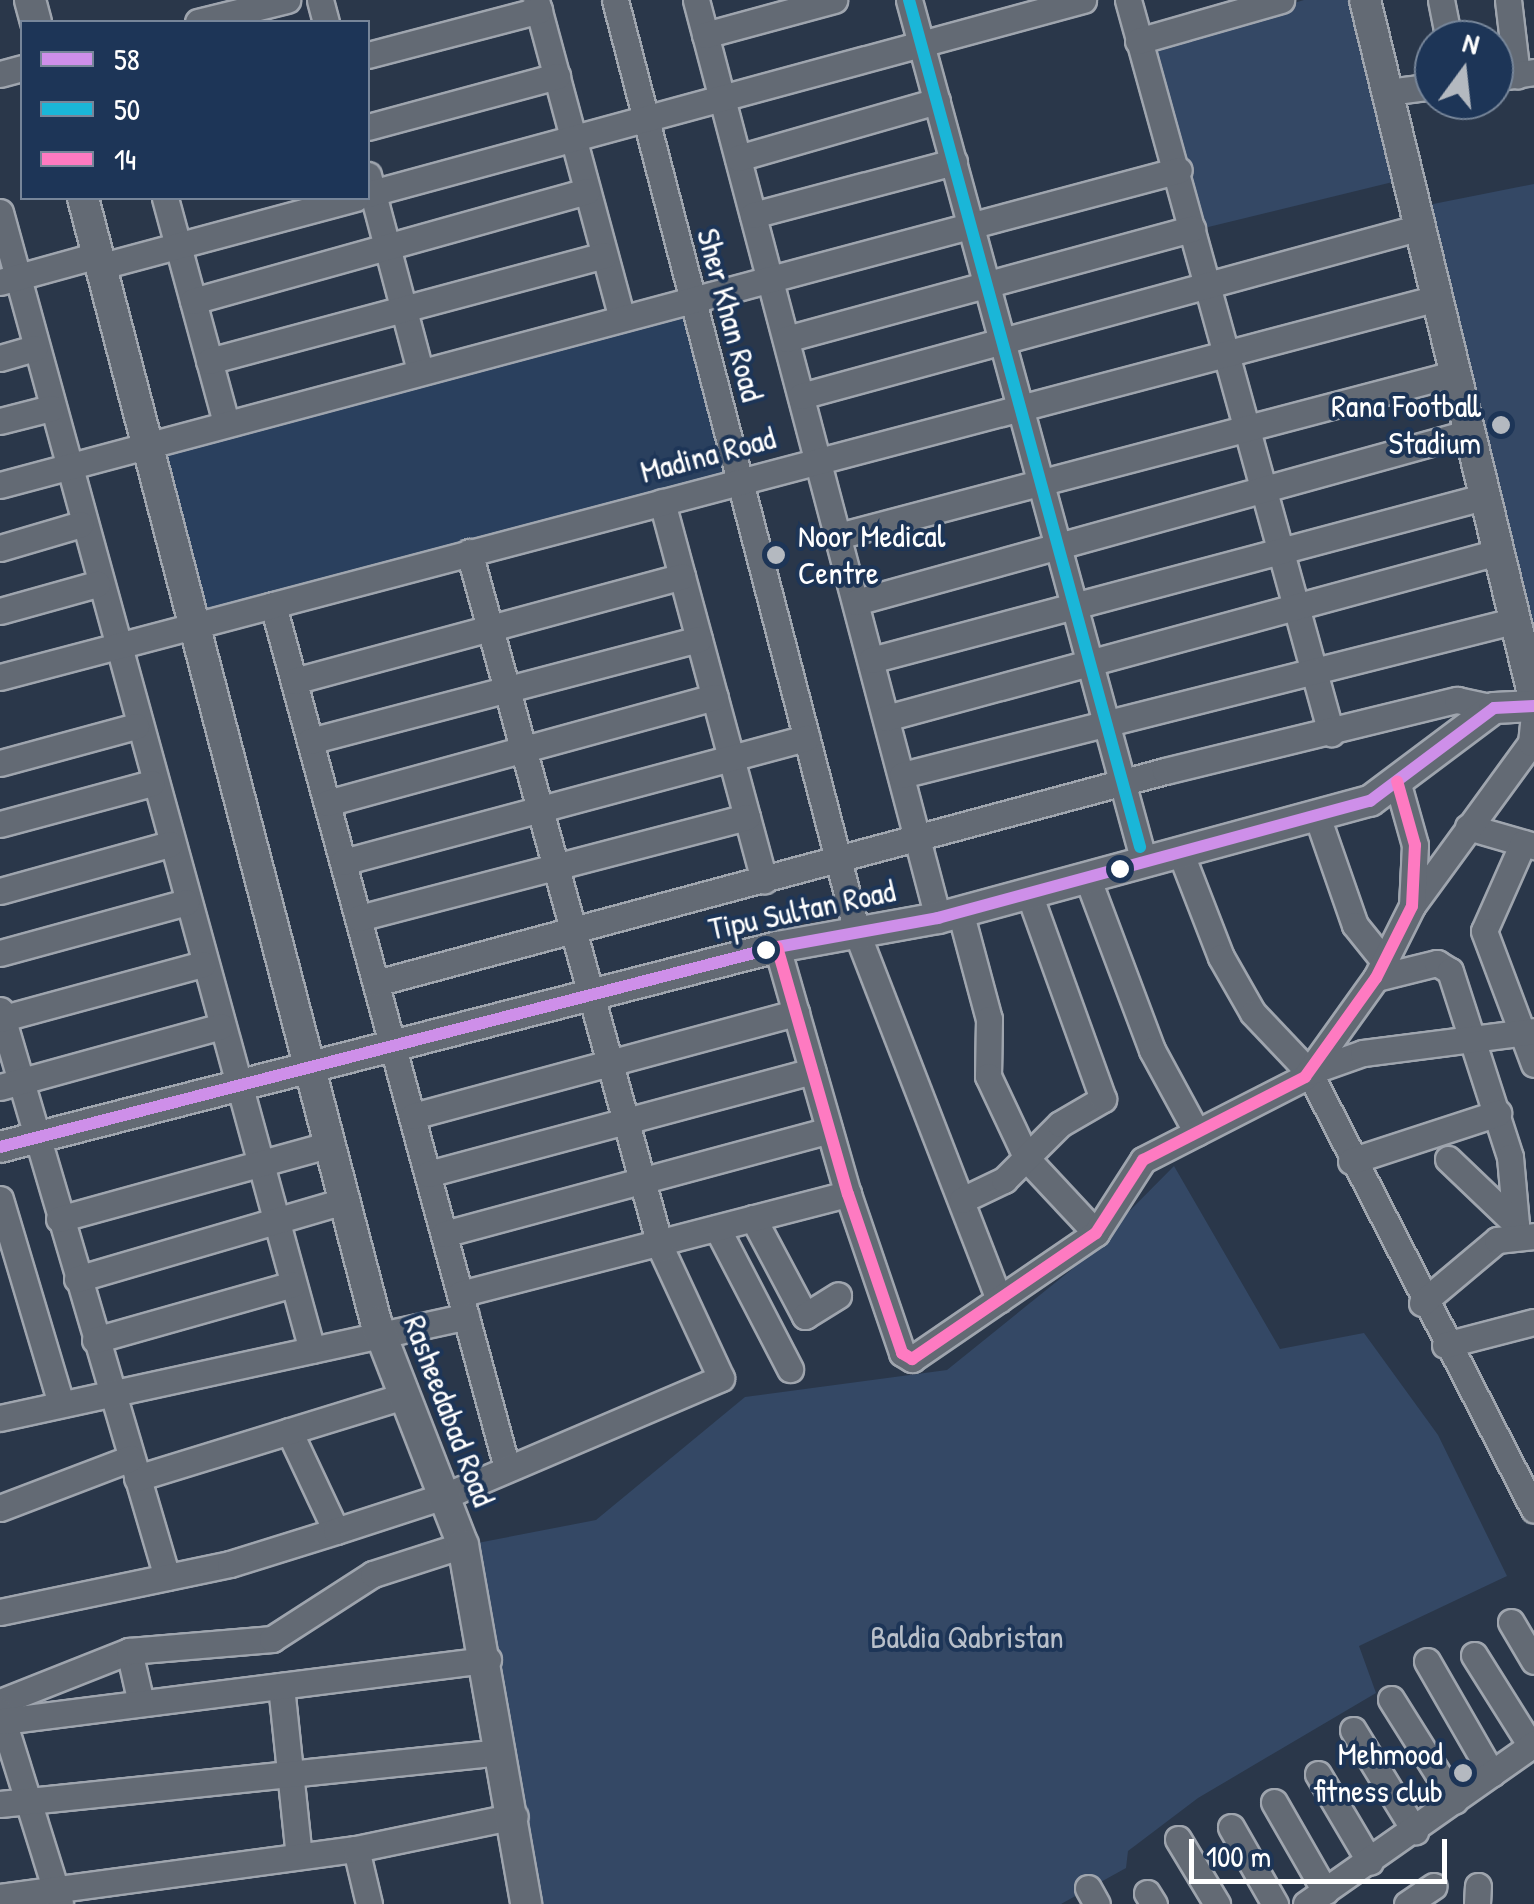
<!DOCTYPE html>
<html>
<head>
<meta charset="utf-8">
<style>
	body { margin:0 }
	#map { position:relative; width:1534px; height:1904px; overflow:hidden; background:#2a374a; font-family:"Patrick Hand",sans-serif }
	div>[style] { position:absolute }
	.built>* { inset:0; background:#2a405e; transform-origin:0 0 }
	.green>* { inset:0; background:#344865 }
	.roads { filter:drop-shadow(2px 0 #9fa5ae) drop-shadow(-2px 0 #9fa5ae) drop-shadow(0 2px #9fa5ae) drop-shadow(0 -2px #9fa5ae) }
	.minor>* { height:25px; margin:-12.5px; padding:0 12.5px; transform-origin:12.5px; border-radius:12.5px; background:#636a74 }
	.major>* { height:30px; margin:-15px; padding:0 15px; transform-origin:15px; border-radius:15px; background:#636a74 }
	.bus-1>* { height:12px; margin:-6px; padding:0 6px; transform-origin:6px; border-radius:6px; background:#ce8fe9 }
	.bus-2>* { height:12px; margin:-6px; padding:0 6px; transform-origin:6px; border-radius:6px; background:#1ab6d8 }
	.bus-3>* { height:12px; margin:-6px; padding:0 6px; transform-origin:6px; border-radius:6px; background:#fe7ac1 }
	.dots>* { width:28px; height:28px; translate:-50% -50%; box-sizing:border-box; border:5px solid #1d3557; border-radius:50% }
	span { translate:-50% -50%; white-space:nowrap; text-align:center; line-height:1.15; -webkit-text-stroke:8px #1d3557; paint-order:stroke }
	.street-label { font-size:32px; color:#fff }
	.poi-label { font-size:32px; color:#fff }
	.right { translate:-100% -50%; text-align:right }
	.left { translate:0 -50%; text-align:left }
	.park-label { font-size:32px; color:#b9c0ca }
	.legend { position:absolute; left:20px; top:20px; width:350px; height:180px; box-sizing:border-box; background:#1d3557; border:2px solid #77869a; margin:0; padding:12px 18px; list-style:none; font-size:30px; color:#fff }
	.legend li { display:flex; align-items:center; gap:20px; height:50px }
	.legend b { width:50px; border:2px solid #77869a }
	.north { position:absolute; left:1414px; top:20px; width:100px; height:100px; box-sizing:border-box; background:#1d3557; border:2px solid #77869a; border-radius:50%; rotate:15deg; font-size:28px; font-weight:700; line-height:40px; text-align:center; color:#fff }
	.north::after { content:''; display:block; margin:auto; width:35px; height:45px; background:#b4b9c0; clip-path:polygon(50% 0,100% 100%,50% 72%,0 100%) }
	.scale { position:absolute; left:1189px; top:1839px; width:258px; height:45px; box-sizing:border-box; border:5px solid #fff; border-top:0; padding-left:12px; font-size:30px; line-height:35px; white-space:nowrap; color:#fff; -webkit-text-stroke:8px #1d3557; paint-order:stroke }
</style>
</head>
<body>
<div id="map">
	<div class="built">
		<div style="left:692px;top:297px;width:188px;height:563px;rotate:76deg"></div>
	</div>
	<div class="green">
		<div style="clip-path:polygon(1304px 0,1360px 0,1405px 179px,1196px 230px,1147px 47px)"></div>
		<div style="clip-path:polygon(1534px 184px,1534px 642px,1413px 208px)"></div>
		<div style="clip-path:polygon(1174px 1166px,1280px 1349px,1364px 1333px,1438px 1435px,1507px 1576px,1359px 1646px,1376px 1693px,1198px 1798px,1128px 1851px,1126px 1868px,1061px 1904px,520px 1904px,467px 1545px,596px 1520px,745px 1397px,947px 1370px,1071px 1270px)"></div>
	</div>
	<div class="roads">
		<div class="minor">
			<div style="left:320px;top:0;width:23px;rotate:75deg"></div>
			<div style="left:536px;top:0;width:327px;rotate:74.9deg"></div>
			<div style="left:615px;top:0;width:967px;rotate:75.45deg"></div>
			<div style="left:858px;top:936px;width:390px;rotate:68.8deg"></div>
			<div style="left:696px;top:0;width:949px;rotate:75.23deg"></div>
			<div style="left:909px;top:0;width:893px;rotate:74.75deg"></div>
			<div style="left:1128px;top:0;width:761px;rotate:74.52deg"></div>
			<div style="left:1441px;top:0;width:41px;rotate:78.7deg"></div>
			<div style="left:1508px;top:0;width:76px;rotate:83.2deg"></div>
			<div style="left:198px;top:22px;width:92px;rotate:-13.9deg"></div>
			<div style="left:705px;top:35px;width:134px;rotate:-15.2deg"></div>
			<div style="left:1138px;top:41px;width:149px;rotate:-16deg"></div>
			<div style="left:368px;top:55px;width:177px;rotate:-14.7deg"></div>
			<div style="left:0;top:74px;width:23px;rotate:-15deg"></div>
			<div style="left:1494px;top:78px;width:40px;rotate:-8.5deg"></div>
			<div style="left:1388px;top:92px;width:46px;rotate:-7.4deg"></div>
			<div style="left:368px;top:127px;width:196px;rotate:-15.1deg"></div>
			<div style="left:738px;top:158px;width:207px;rotate:-16deg"></div>
			<div style="left:368px;top:175px;width:202px;rotate:75.1deg"></div>
			<div style="left:368px;top:194px;width:741px;rotate:-15.18deg"></div>
			<div style="left:165px;top:198px;width:233px;rotate:74.8deg"></div>
			<div style="left:0;top:212px;width:1180px;rotate:74.67deg"></div>
			<div style="left:753px;top:215px;width:208px;rotate:-14.8deg"></div>
			<div style="left:102px;top:266px;width:262px;rotate:-15deg"></div>
			<div style="left:0;top:282px;width:102px;rotate:-15.4deg"></div>
			<div style="left:193px;top:301px;width:409px;rotate:-15.6deg"></div>
			<div style="left:786px;top:339px;width:421px;rotate:-15.2deg"></div>
			<div style="left:0;top:358px;width:36px;rotate:-16deg"></div>
			<div style="left:209px;top:361px;width:409px;rotate:-15deg"></div>
			<div style="left:801px;top:396px;width:638px;rotate:-15.26deg"></div>
			<div style="left:0;top:421px;width:53px;rotate:-14.3deg"></div>
			<div style="left:0;top:485px;width:1220px;rotate:-14.96deg"></div>
			<div style="left:662px;top:502px;width:392px;rotate:74.9deg"></div>
			<div style="left:838px;top:536px;width:636px;rotate:-14.76deg"></div>
			<div style="left:0;top:548px;width:84px;rotate:-16.5deg"></div>
			<div style="left:856px;top:602px;width:634px;rotate:-15.46deg"></div>
			<div style="left:273px;top:605px;width:894px;rotate:74.83deg"></div>
			<div style="left:0;top:611px;width:101px;rotate:-15.6deg"></div>
			<div style="left:871px;top:660px;width:633px;rotate:-14.91deg"></div>
			<div style="left:0;top:677px;width:1483px;rotate:-14.77deg"></div>
			<div style="left:294px;top:681px;width:402px;rotate:-15.1deg"></div>
			<div style="left:886px;top:718px;width:634px;rotate:-15.18deg"></div>
			<div style="left:310px;top:741px;width:402px;rotate:-14.7deg"></div>
			<div style="left:0;top:763px;width:141px;rotate:-15.2deg"></div>
			<div style="left:902px;top:775px;width:634px;rotate:-14.15deg"></div>
			<div style="left:327px;top:803px;width:402px;rotate:-15.3deg"></div>
			<div style="left:1317px;top:816px;width:115px;rotate:70.8deg"></div>
			<div style="left:1355px;top:925px;width:46px;rotate:51.1deg"></div>
			<div style="left:0;top:824px;width:157px;rotate:-15.1deg"></div>
			<div style="left:1468px;top:827px;width:69px;rotate:16.1deg"></div>
			<div style="left:1523px;top:843px;width:96px;rotate:113.9deg"></div>
			<div style="left:1484px;top:931px;width:142px;rotate:69.4deg"></div>
			<div style="left:1181px;top:854px;width:110px;rotate:68.8deg"></div>
			<div style="left:1221px;top:957px;width:64px;rotate:60.3deg"></div>
			<div style="left:1253px;top:1013px;width:81px;rotate:46.5deg"></div>
			<div style="left:1309px;top:1072px;width:492px;rotate:62.8deg"></div>
			<div style="left:343px;top:862px;width:480px;rotate:-15deg"></div>
			<div style="left:1087px;top:877px;width:185px;rotate:69.4deg"></div>
			<div style="left:1152px;top:1050px;width:94px;rotate:61.5deg"></div>
			<div style="left:0;top:891px;width:176px;rotate:-15.5deg"></div>
			<div style="left:1412px;top:906px;width:202px;rotate:-53.9deg"></div>
			<div style="left:1531px;top:743px;width:27px;rotate:-84deg"></div>
			<div style="left:960px;top:911px;width:112px;rotate:75deg"></div>
			<div style="left:989px;top:1019px;width:57px;rotate:91deg"></div>
			<div style="left:988px;top:1076px;width:92px;rotate:64.8deg"></div>
			<div style="left:1027px;top:1159px;width:101px;rotate:47deg"></div>
			<div style="left:359px;top:918px;width:401px;rotate:-14.6deg"></div>
			<div style="left:777px;top:947px;width:257px;rotate:74deg"></div>
			<div style="left:848px;top:1194px;width:168px;rotate:71.2deg"></div>
			<div style="left:902px;top:1353px;width:12px;rotate:31deg"></div>
			<div style="left:912px;top:1359px;width:223px;rotate:-34.4deg"></div>
			<div style="left:1096px;top:1233px;width:87px;rotate:-57.2deg"></div>
			<div style="left:1143px;top:1160px;width:182px;rotate:-27.1deg"></div>
			<div style="left:1305px;top:1077px;width:122px;rotate:-54.4deg"></div>
			<div style="left:1376px;top:978px;width:80px;rotate:-63.4deg"></div>
			<div style="left:1412px;top:906px;width:61px;rotate:-87.2deg"></div>
			<div style="left:1415px;top:845px;width:66px;rotate:-105.7deg"></div>
			<div style="left:0;top:953px;width:193px;rotate:-15.3deg"></div>
			<div style="left:1376px;top:978px;width:63px;rotate:-13.8deg"></div>
			<div style="left:1437px;top:963px;width:15px;rotate:32deg"></div>
			<div style="left:1450px;top:971px;width:195px;rotate:72.1deg"></div>
			<div style="left:1510px;top:1157px;width:79px;rotate:84.9deg"></div>
			<div style="left:376px;top:983px;width:817px;rotate:-15.04deg"></div>
			<div style="left:1165px;top:771px;width:301px;rotate:-13.7deg"></div>
			<div style="left:1457px;top:700px;width:38px;rotate:12deg"></div>
			<div style="left:0;top:1010px;width:591px;rotate:73.59deg"></div>
			<div style="left:0;top:1019px;width:210px;rotate:-15.2deg"></div>
			<div style="left:1309px;top:1072px;width:57px;rotate:-19.4deg"></div>
			<div style="left:1363px;top:1053px;width:172px;rotate:-7.3deg"></div>
			<div style="left:0;top:1087px;width:229px;rotate:-15.4deg"></div>
			<div style="left:413px;top:1116px;width:397px;rotate:-15.1deg"></div>
			<div style="left:1448px;top:1159px;width:94px;rotate:43.7deg"></div>
			<div style="left:1351px;top:1161px;width:155px;rotate:-18.1deg"></div>
			<div style="left:428px;top:1174px;width:398px;rotate:-15deg"></div>
			<div style="left:0;top:1199px;width:214px;rotate:73.4deg"></div>
			<div style="left:962px;top:1200px;width:47px;rotate:-25.5deg"></div>
			<div style="left:1004px;top:1180px;width:79px;rotate:-45deg"></div>
			<div style="left:1060px;top:1124px;width:50px;rotate:-30.2deg"></div>
			<div style="left:1103px;top:1099px;width:219px;rotate:-109.8deg"></div>
			<div style="left:753px;top:1218px;width:111px;rotate:62deg"></div>
			<div style="left:805px;top:1316px;width:39px;rotate:-32deg"></div>
			<div style="left:59px;top:1219px;width:279px;rotate:-15.4deg"></div>
			<div style="left:717px;top:1228px;width:159px;rotate:62.6deg"></div>
			<div style="left:444px;top:1234px;width:399px;rotate:-15.1deg"></div>
			<div style="left:77px;top:1279px;width:277px;rotate:-16.3deg"></div>
			<div style="left:460px;top:1294px;width:401px;rotate:-14.5deg"></div>
			<div style="left:1422px;top:1303px;width:98px;rotate:-40deg"></div>
			<div style="left:1497px;top:1240px;width:37px;rotate:-6deg"></div>
			<div style="left:95px;top:1340px;width:206px;rotate:-15.8deg"></div>
			<div style="left:1445px;top:1345px;width:92px;rotate:-14.5deg"></div>
			<div style="left:0;top:1418px;width:477px;rotate:-12.3deg"></div>
			<div style="left:289px;top:1431px;width:110px;rotate:64.8deg"></div>
			<div style="left:137px;top:1478px;width:278px;rotate:-17.1deg"></div>
			<div style="left:0;top:1508px;width:140px;rotate:-20.9deg"></div>
			<div style="left:0;top:1612px;width:235px;rotate:-11.8deg"></div>
			<div style="left:230px;top:1564px;width:111px;rotate:-17.3deg"></div>
			<div style="left:336px;top:1531px;width:117px;rotate:-18deg"></div>
			<div style="left:447px;top:1495px;width:298px;rotate:-23.1deg"></div>
			<div style="left:721px;top:1378px;width:142px;rotate:-114.9deg"></div>
			<div style="left:661px;top:1249px;width:723px;rotate:-105.4deg"></div>
			<div style="left:1511px;top:1622px;width:45px;rotate:59.5deg"></div>
			<div style="left:129px;top:1651px;width:53px;rotate:77deg"></div>
			<div style="left:1474px;top:1655px;width:107px;rotate:57.9deg"></div>
			<div style="left:1427px;top:1661px;width:130px;rotate:60.1deg"></div>
			<div style="left:281px;top:1686px;width:171px;rotate:84deg"></div>
			<div style="left:1391px;top:1699px;width:120px;rotate:57.9deg"></div>
			<div style="left:0;top:1702px;width:139px;rotate:-21.6deg"></div>
			<div style="left:129px;top:1651px;width:144px;rotate:-4.8deg"></div>
			<div style="left:272px;top:1639px;width:120px;rotate:-32.8deg"></div>
			<div style="left:373px;top:1574px;width:95px;rotate:-17.9deg"></div>
			<div style="left:0;top:1711px;width:202px;rotate:72.7deg"></div>
			<div style="left:3px;top:1721px;width:489px;rotate:-7.2deg"></div>
			<div style="left:1353px;top:1730px;width:119px;rotate:58.5deg"></div>
			<div style="left:1318px;top:1774px;width:102px;rotate:59.4deg"></div>
			<div style="left:1274px;top:1802px;width:103px;rotate:60.2deg"></div>
			<div style="left:0;top:1804px;width:504px;rotate:-5.93deg"></div>
			<div style="left:1231px;top:1827px;width:89px;rotate:60.3deg"></div>
			<div style="left:1178px;top:1839px;width:76px;rotate:59deg"></div>
			<div style="left:356px;top:1849px;width:57px;rotate:76.7deg"></div>
			<div style="left:1088px;top:1888px;width:18px;rotate:61deg"></div>
			<div style="left:1147px;top:1893px;width:13px;rotate:58deg"></div>
			<div style="left:0;top:1897px;width:359px;rotate:-7.7deg"></div>
			<div style="left:356px;top:1849px;width:162px;rotate:-11.7deg"></div>
			<div style="left:1306px;top:1904px;width:279px;rotate:-35.1deg"></div>
			<div style="left:1407px;top:1904px;width:32px;rotate:-34deg"></div>
			<div style="left:1477px;top:1904px;width:18px;rotate:-87deg"></div>
		</div>
		<div class="major">
			<div style="left:30px;top:0;width:23px;rotate:75deg"></div>
			<div style="left:1365px;top:0;width:718px;rotate:76.39deg"></div>
			<div style="left:83px;top:198px;width:1162px;rotate:75.39deg"></div>
			<div style="left:376px;top:1322px;width:239px;rotate:68.7deg"></div>
			<div style="left:463px;top:1545px;width:364px;rotate:80deg"></div>
			<div style="left:0;top:1147px;width:802px;rotate:-14.43deg"></div>
			<div style="left:777px;top:947px;width:164px;rotate:-10.2deg"></div>
			<div style="left:938px;top:918px;width:448px;rotate:-15.2deg"></div>
			<div style="left:1370px;top:801px;width:155px;rotate:-36.9deg"></div>
			<div style="left:1494px;top:708px;width:40px;rotate:-2.9deg"></div>
		</div>
	</div>
	<div class="bus-1">
		<div style="left:0;top:1147px;width:802px;rotate:-14.43deg"></div>
		<div style="left:777px;top:947px;width:164px;rotate:-10.2deg"></div>
		<div style="left:938px;top:918px;width:448px;rotate:-15.2deg"></div>
		<div style="left:1370px;top:801px;width:155px;rotate:-36.9deg"></div>
		<div style="left:1494px;top:708px;width:40px;rotate:-2.9deg"></div>
	</div>
	<div class="bus-2">
		<div style="left:909px;top:0;width:878px;rotate:74.74deg"></div>
	</div>
	<div class="bus-3">
		<div style="left:777px;top:947px;width:257px;rotate:74deg"></div>
		<div style="left:848px;top:1194px;width:168px;rotate:71.2deg"></div>
		<div style="left:902px;top:1353px;width:12px;rotate:31deg"></div>
		<div style="left:912px;top:1359px;width:223px;rotate:-34.4deg"></div>
		<div style="left:1096px;top:1233px;width:87px;rotate:-57.2deg"></div>
		<div style="left:1143px;top:1160px;width:182px;rotate:-27.1deg"></div>
		<div style="left:1305px;top:1077px;width:122px;rotate:-54.4deg"></div>
		<div style="left:1376px;top:978px;width:80px;rotate:-63.4deg"></div>
		<div style="left:1412px;top:906px;width:61px;rotate:-87.2deg"></div>
		<div style="left:1415px;top:845px;width:66px;rotate:-105.7deg"></div>
	</div>
	<div class="dots">
		<div style="left:1501px;top:425px;background:#b4b9c0"></div>
		<div style="left:776px;top:555px;background:#b4b9c0"></div>
		<div style="left:1120px;top:869px;background:#fff"></div>
		<div style="left:766px;top:950px;background:#fff"></div>
		<div style="left:1463px;top:1773px;background:#b4b9c0"></div>
	</div>
	<div class="street-label">
		<span style="left:730px;top:315px;rotate:75deg">Sher Khan Road</span>
		<span style="left:708px;top:455px;rotate:-15deg">Madina Road</span>
		<span style="left:802px;top:910px;rotate:-12deg">Tipu Sultan Road</span>
		<span style="left:449px;top:1411px;rotate:69deg">Rasheedabad Road</span>
	</div>
	<div class="poi-label">
		<span class="right" style="left:1481px;top:425px">Rana Football<br>Stadium</span>
		<span class="left" style="left:798px;top:555px">Noor Medical<br>Centre</span>
		<span class="right" style="left:1443px;top:1773px">Mehmood<br>fitness club</span>
	</div>
	<div class="park-label">
		<span style="left:967px;top:1637px">Baldia Qabristan</span>
	</div>
	<ul class="legend">
	<li><b style="height:12px;background:#ce8fe9"></b>58</li>
	<li><b style="height:12px;background:#1ab6d8"></b>50</li>
	<li><b style="height:12px;background:#fe7ac1"></b>14</li>
	</ul>
	<div class="north">N</div>
	<div class="scale">100 m</div>
</div>
</body>
</html>
